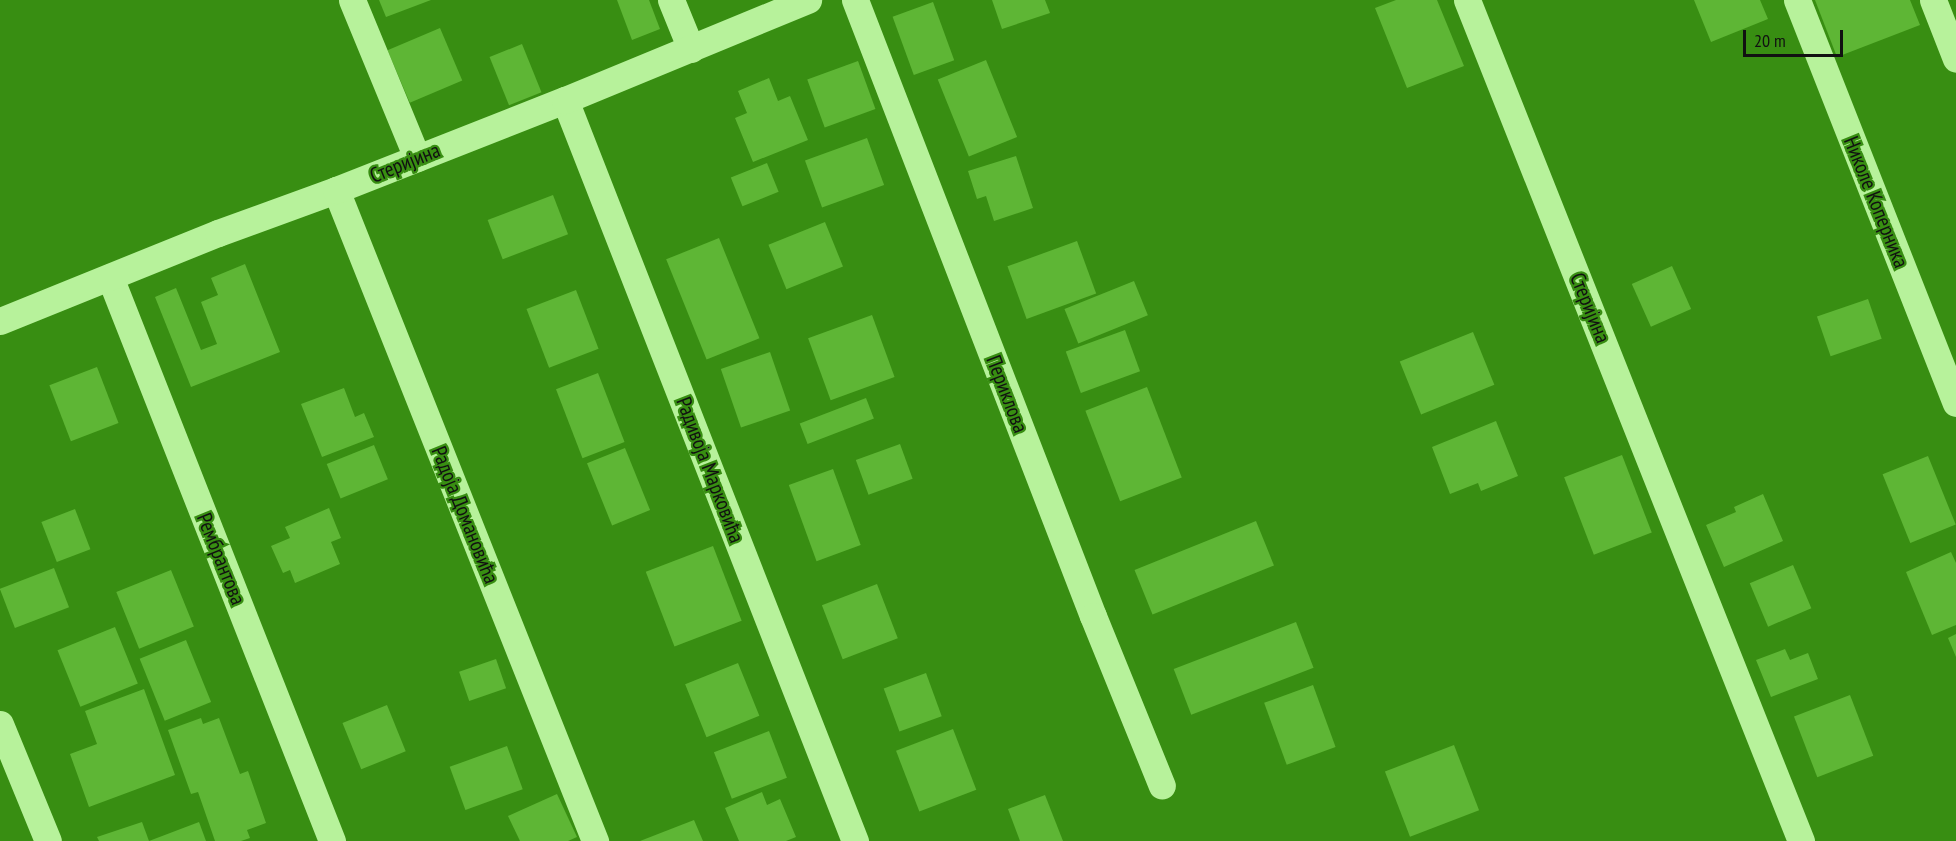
<!DOCTYPE html>
<html>
<head>
<meta charset="utf-8">
<style>
	body { margin:0 }
	#map { position:relative; width:1956px; height:841px; overflow:hidden; background:#388e12; font-family:"PT Sans Narrow",sans-serif }
	div>[style] { position:absolute }
	.building>* { inset:0; background:#5eb635; transform-origin:0 0 }
	.street>* { height:27px; margin:-13.5px; padding:0 13.5px; transform-origin:13.5px; border-radius:13.5px; background:#b7f29b }
	span { translate:-50% -50%; white-space:nowrap; text-align:center; line-height:1.15; -webkit-text-stroke:4.5px #388e12; paint-order:stroke }
	.street-label { font-size:21px; color:#111 }
	.scale { position:absolute; left:1743px; top:30px; width:100px; height:27px; box-sizing:border-box; border:3px solid #111; border-top:0; padding-left:8px; font-size:18px; line-height:21px; white-space:nowrap; color:#111; -webkit-text-stroke:4px #388e12; paint-order:stroke }
</style>
</head>
<body>
<div id="map">
	<div class="building">
		<div style="clip-path:polygon(379px 0,431px 0,386px 17px)"></div>
		<div style="clip-path:polygon(617px 0,649px 0,660px 29px,632px 40px)"></div>
		<div style="clip-path:polygon(992px 0,1045px 0,1050px 13px,1002px 29px)"></div>
		<div style="clip-path:polygon(1396px 0,1437px 0,1464px 66px,1407px 88px,1375px 8px)"></div>
		<div style="clip-path:polygon(1694px 0,1760px 0,1768px 19px,1711px 42px)"></div>
		<div style="clip-path:polygon(1815px 0,1910px 0,1920px 25px,1837px 57px)"></div>
		<div style="left:933px;top:2px;width:62px;height:43px;rotate:70deg"></div>
		<div style="left:440px;top:28px;width:57px;height:57px;rotate:67deg"></div>
		<div style="left:522px;top:44px;width:52px;height:35px;rotate:68deg"></div>
		<div style="left:986px;top:60px;width:83px;height:52px;rotate:68deg"></div>
		<div style="left:858px;top:61px;width:51px;height:54px;rotate:70deg"></div>
		<div style="clip-path:polygon(769px 78px,778px 101px,790px 96px,808px 140px,753px 162px,735px 118px,747px 113px,738px 91px)"></div>
		<div style="left:867px;top:138px;width:50px;height:66px;rotate:70deg"></div>
		<div style="clip-path:polygon(1016px 156px,1033px 208px,994px 221px,986px 196px,977px 199px,968px 171px)"></div>
		<div style="left:767px;top:163px;width:31px;height:39px;rotate:68deg"></div>
		<div style="left:553px;top:195px;width:42px;height:70px;rotate:69deg"></div>
		<div style="left:825px;top:222px;width:48px;height:61px;rotate:68deg"></div>
		<div style="left:719px;top:238px;width:108px;height:57px;rotate:68deg"></div>
		<div style="left:1077px;top:241px;width:56px;height:74px;rotate:70deg"></div>
		<div style="clip-path:polygon(245px 264px,280px 352px,191px 387px,155px 297px,176px 288px,201px 350px,217px 344px,201px 302px,218px 295px,211px 278px)"></div>
		<div style="left:1672px;top:266px;width:47px;height:44px;rotate:66deg"></div>
		<div style="left:1134px;top:281px;width:37px;height:75px;rotate:68deg"></div>
		<div style="left:576px;top:290px;width:63px;height:53px;rotate:69deg"></div>
		<div style="left:1868px;top:299px;width:42px;height:54px;rotate:71deg"></div>
		<div style="left:872px;top:315px;width:66px;height:68px;rotate:70deg"></div>
		<div style="left:1125px;top:330px;width:44px;height:63px;rotate:70deg"></div>
		<div style="left:1473px;top:332px;width:57px;height:79px;rotate:68deg"></div>
		<div style="left:770px;top:352px;width:62px;height:52px;rotate:71deg"></div>
		<div style="left:97px;top:367px;width:60px;height:51px;rotate:69deg"></div>
		<div style="left:598px;top:373px;width:74px;height:45px;rotate:69deg"></div>
		<div style="left:1147px;top:387px;width:97px;height:66px;rotate:69deg"></div>
		<div style="clip-path:polygon(344px 388px,355px 417px,364px 413px,374px 437px,322px 457px,301px 404px)"></div>
		<div style="left:866px;top:398px;width:22px;height:71px;rotate:69deg"></div>
		<div style="clip-path:polygon(1496px 421px,1518px 476px,1481px 491px,1478px 483px,1450px 494px,1432px 447px)"></div>
		<div style="left:900px;top:444px;width:37px;height:47px;rotate:70deg"></div>
		<div style="left:374px;top:445px;width:37px;height:51px;rotate:68deg"></div>
		<div style="left:625px;top:448px;width:67px;height:41px;rotate:68deg"></div>
		<div style="left:1622px;top:455px;width:83px;height:62px;rotate:69deg"></div>
		<div style="left:1928px;top:456px;width:74px;height:49px;rotate:68deg"></div>
		<div style="left:833px;top:469px;width:81px;height:47px;rotate:70deg"></div>
		<div style="clip-path:polygon(1763px 494px,1783px 541px,1724px 567px,1706px 525px,1736px 512px,1734px 507px)"></div>
		<div style="clip-path:polygon(329px 508px,341px 538px,331px 542px,340px 564px,295px 583px,290px 570px,283px 573px,271px 546px,290px 538px,285px 527px)"></div>
		<div style="left:75px;top:509px;width:43px;height:36px;rotate:69deg"></div>
		<div style="left:1256px;top:521px;width:48px;height:131px;rotate:68deg"></div>
		<div style="left:713px;top:546px;width:80px;height:72px;rotate:69deg"></div>
		<div style="clip-path:polygon(1951px 552px,1956px 563px,1956px 625px,1932px 635px,1906px 572px)"></div>
		<div style="left:1793px;top:565px;width:47px;height:47px;rotate:67deg"></div>
		<div style="left:54px;top:568px;width:42px;height:58px;rotate:69deg"></div>
		<div style="left:171px;top:570px;width:61px;height:59px;rotate:68deg"></div>
		<div style="left:877px;top:584px;width:58px;height:59px;rotate:69deg"></div>
		<div style="left:1296px;top:622px;width:49px;height:131px;rotate:69deg"></div>
		<div style="left:115px;top:627px;width:61px;height:62px;rotate:68deg"></div>
		<div style="clip-path:polygon(1956px 634px,1956px 657px,1948px 638px)"></div>
		<div style="left:186px;top:640px;width:67px;height:50px;rotate:68deg"></div>
		<div style="clip-path:polygon(1785px 649px,1790px 660px,1808px 653px,1818px 679px,1771px 697px,1756px 660px)"></div>
		<div style="left:496px;top:659px;width:31px;height:39px;rotate:71deg"></div>
		<div style="left:738px;top:663px;width:57px;height:57px;rotate:68deg"></div>
		<div style="left:926px;top:673px;width:46px;height:45px;rotate:70deg"></div>
		<div style="left:1313px;top:685px;width:66px;height:52px;rotate:70deg"></div>
		<div style="clip-path:polygon(144px 689px,175px 775px,89px 807px,70px 754px,97px 744px,85px 711px)"></div>
		<div style="left:1850px;top:695px;width:65px;height:60px;rotate:69deg"></div>
		<div style="left:387px;top:705px;width:50px;height:48px;rotate:68deg"></div>
		<div style="clip-path:polygon(201px 718px,203px 724px,219px 718px,240px 774px,248px 771px,266px 823px,247px 830px,250px 838px,241px 841px,215px 841px,198px 792px,191px 794px,168px 730px)"></div>
		<div style="left:953px;top:729px;width:65px;height:61px;rotate:69deg"></div>
		<div style="left:769px;top:731px;width:50px;height:59px;rotate:69deg"></div>
		<div style="left:1454px;top:745px;width:70px;height:74px;rotate:69deg"></div>
		<div style="left:507px;top:746px;width:46px;height:61px;rotate:70deg"></div>
		<div style="clip-path:polygon(762px 792px,767px 805px,780px 799px,796px 837px,786px 841px,739px 841px,725px 808px)"></div>
		<div style="clip-path:polygon(557px 794px,577px 837px,568px 841px,520px 841px,508px 816px)"></div>
		<div style="clip-path:polygon(1045px 795px,1063px 841px,1020px 841px,1008px 809px)"></div>
		<div style="clip-path:polygon(694px 820px,703px 841px,640px 841px)"></div>
		<div style="clip-path:polygon(142px 822px,149px 841px,99px 841px,97px 837px)"></div>
		<div style="clip-path:polygon(199px 822px,206px 841px,149px 841px)"></div>
	</div>
	<div class="street">
		<div style="left:352px;top:0;width:171px;rotate:67.6deg"></div>
		<div style="left:671px;top:0;width:53px;rotate:67.8deg"></div>
		<div style="left:855px;top:0;width:660px;rotate:68.88deg"></div>
		<div style="left:1093px;top:616px;width:183px;rotate:67.9deg"></div>
		<div style="left:1467px;top:0;width:905px;rotate:68.34deg"></div>
		<div style="left:1797px;top:0;width:433px;rotate:68.5deg"></div>
		<div style="left:1933px;top:0;width:63px;rotate:68.7deg"></div>
		<div style="left:565px;top:100px;width:796px;rotate:68.63deg"></div>
		<div style="left:336px;top:190px;width:701px;rotate:68.3deg"></div>
		<div style="left:110px;top:277px;width:606px;rotate:68.51deg"></div>
		<div style="left:0;top:321px;width:235px;rotate:-22deg"></div>
		<div style="left:218px;top:233px;width:126px;rotate:-20deg"></div>
		<div style="left:336px;top:190px;width:246px;rotate:-21.5deg"></div>
		<div style="left:565px;top:100px;width:263px;rotate:-22.4deg"></div>
		<div style="left:0;top:724px;width:126px;rotate:67.7deg"></div>
	</div>
	<div class="street-label">
		<span style="left:405px;top:163px;rotate:-22deg">Стеријина</span>
		<span style="left:1876px;top:202px;rotate:68deg">Николе Коперника</span>
		<span style="left:1590px;top:308px;rotate:68deg">Стеријина</span>
		<span style="left:1007px;top:394px;rotate:69deg">Периклова</span>
		<span style="left:710px;top:470px;rotate:69deg">Радивоја Марковића</span>
		<span style="left:465px;top:515px;rotate:68deg">Радоја Домановића</span>
		<span style="left:221px;top:559px;rotate:68deg">Рембрантова</span>
	</div>
	<div class="scale">20 m</div>
</div>
</body>
</html>
